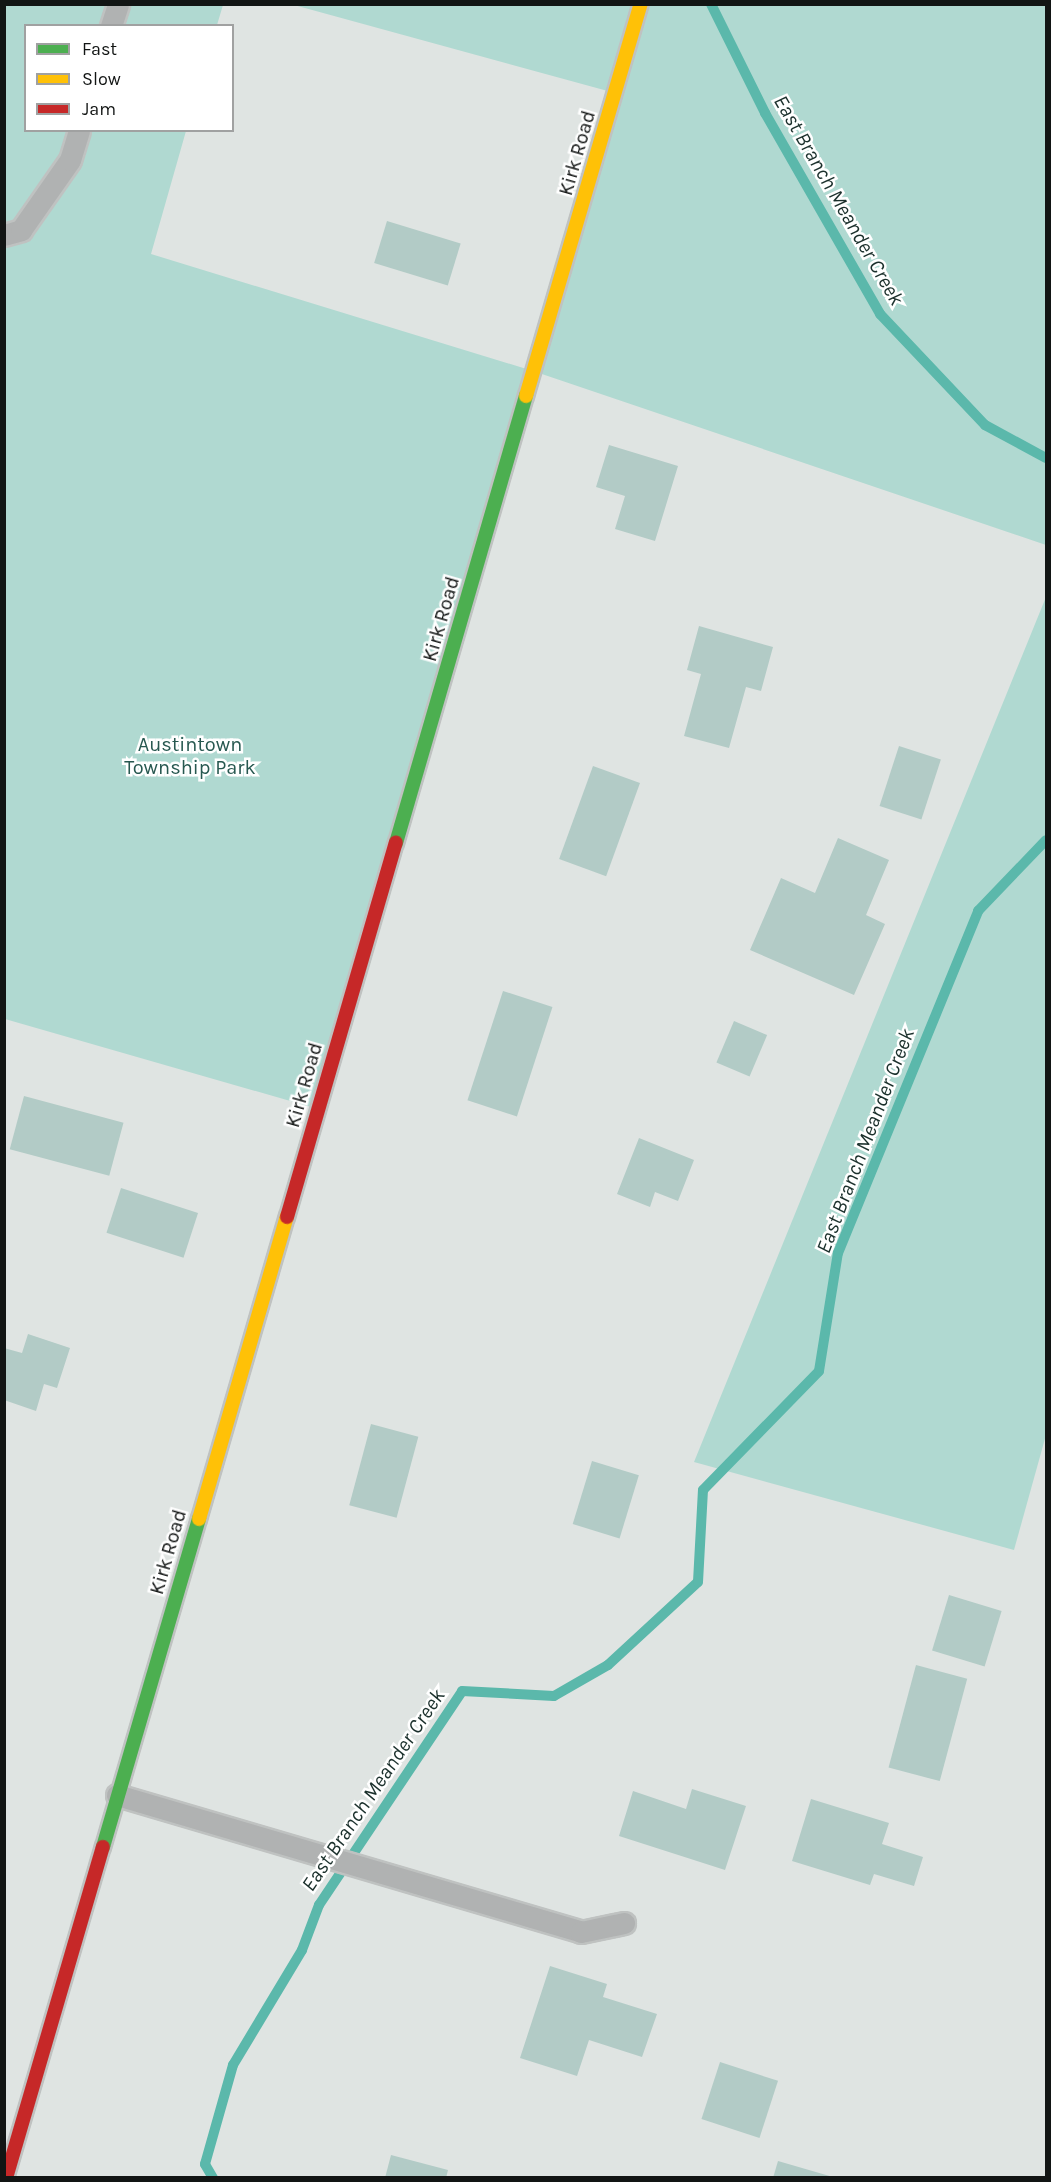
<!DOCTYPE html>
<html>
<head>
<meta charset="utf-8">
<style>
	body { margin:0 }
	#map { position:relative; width:1051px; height:2182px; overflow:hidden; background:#dfe4e2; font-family:Karla,sans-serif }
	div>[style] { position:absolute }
	.green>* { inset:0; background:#b0d9d1 }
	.stream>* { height:10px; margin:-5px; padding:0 5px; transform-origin:5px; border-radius:5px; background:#5bb8ab }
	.building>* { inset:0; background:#b2cbc6; transform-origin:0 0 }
	.roads { filter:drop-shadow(2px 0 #bfc2c1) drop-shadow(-2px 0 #bfc2c1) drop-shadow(0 2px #bfc2c1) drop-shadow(0 -2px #bfc2c1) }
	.lane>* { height:21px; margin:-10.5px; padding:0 10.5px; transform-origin:10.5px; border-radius:10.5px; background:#b0b2b2 }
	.fast>* { height:14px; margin:-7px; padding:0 7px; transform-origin:7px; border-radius:7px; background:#4caf50 }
	.slow>* { height:14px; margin:-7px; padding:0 7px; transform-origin:7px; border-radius:7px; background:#ffc107 }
	.jam>* { height:14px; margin:-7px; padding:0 7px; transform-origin:7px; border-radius:7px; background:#c62828 }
	span { translate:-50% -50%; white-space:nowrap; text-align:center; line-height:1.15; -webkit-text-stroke:5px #fff; paint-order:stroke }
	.street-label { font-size:20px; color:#121514 }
	.park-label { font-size:20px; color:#275850 }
	.water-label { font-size:21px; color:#1b302c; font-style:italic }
	.frame { position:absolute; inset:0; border:6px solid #121514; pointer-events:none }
	.legend { position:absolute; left:24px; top:24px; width:210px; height:108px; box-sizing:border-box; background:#fff; border:2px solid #a0a1a1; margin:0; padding:8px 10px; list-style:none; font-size:18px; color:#121514 }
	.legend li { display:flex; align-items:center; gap:12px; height:30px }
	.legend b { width:30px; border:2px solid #a0a1a1 }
</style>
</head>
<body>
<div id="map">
	<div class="green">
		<div style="clip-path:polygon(4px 5px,223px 5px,217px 25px,26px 26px,26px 130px,186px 131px,151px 254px,533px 371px,615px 93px,294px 5px,1046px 5px,1046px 545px,533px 371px,318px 1109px,5px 1019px)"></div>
		<div style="clip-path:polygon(1046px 597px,1046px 1435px,1014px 1550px,694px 1462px)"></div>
	</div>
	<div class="stream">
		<div style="left:711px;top:4px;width:122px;rotate:63.6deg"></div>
		<div style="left:765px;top:113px;width:232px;rotate:60.2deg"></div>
		<div style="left:880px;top:314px;width:153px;rotate:46.6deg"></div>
		<div style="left:985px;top:425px;width:69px;rotate:28.4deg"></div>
		<div style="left:213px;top:2178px;width:16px;rotate:-120deg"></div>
		<div style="left:205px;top:2164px;width:103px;rotate:-74.2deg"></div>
		<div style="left:233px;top:2065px;width:134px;rotate:-59deg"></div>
		<div style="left:302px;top:1950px;width:48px;rotate:-69.3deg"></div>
		<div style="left:319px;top:1905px;width:257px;rotate:-56.2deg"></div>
		<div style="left:462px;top:1691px;width:92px;rotate:3.1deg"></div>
		<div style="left:554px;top:1696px;width:62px;rotate:-29.9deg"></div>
		<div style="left:608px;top:1665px;width:122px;rotate:-42.7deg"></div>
		<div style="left:698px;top:1582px;width:92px;rotate:-86.9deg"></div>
		<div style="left:703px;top:1490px;width:166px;rotate:-45.7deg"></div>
		<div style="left:819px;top:1371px;width:120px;rotate:-80.9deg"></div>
		<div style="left:838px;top:1253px;width:370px;rotate:-67.7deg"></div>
		<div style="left:978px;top:911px;width:98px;rotate:-46.2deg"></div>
	</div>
	<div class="building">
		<div style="left:387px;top:221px;width:77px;height:44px;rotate:17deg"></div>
		<div style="clip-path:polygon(609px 445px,678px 466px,655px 541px,615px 529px,625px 496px,596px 487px)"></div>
		<div style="clip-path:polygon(699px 626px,773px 647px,761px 691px,746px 687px,729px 748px,684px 736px,701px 674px,687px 670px)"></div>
		<div style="left:899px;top:746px;width:44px;height:63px;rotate:18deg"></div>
		<div style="left:593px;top:766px;width:50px;height:99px;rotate:20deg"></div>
		<div style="clip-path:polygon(838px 838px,889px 860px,866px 915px,885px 924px,854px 995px,750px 950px,781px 878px,815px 893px)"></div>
		<div style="left:503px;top:991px;width:52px;height:115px;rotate:18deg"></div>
		<div style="left:734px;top:1021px;width:36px;height:45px;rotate:23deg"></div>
		<div style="left:24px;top:1096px;width:103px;height:55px;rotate:15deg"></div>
		<div style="clip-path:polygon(639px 1138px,694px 1160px,678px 1201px,655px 1192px,650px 1207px,617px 1194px)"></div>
		<div style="left:121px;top:1188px;width:81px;height:47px;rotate:18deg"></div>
		<div style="clip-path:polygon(28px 1334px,70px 1348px,57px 1388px,44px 1384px,36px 1411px,4px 1400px,4px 1348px,22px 1353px)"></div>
		<div style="left:371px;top:1424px;width:49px;height:84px;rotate:15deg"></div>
		<div style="left:592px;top:1461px;width:49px;height:66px;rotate:17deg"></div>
		<div style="left:949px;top:1595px;width:55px;height:58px;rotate:17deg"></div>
		<div style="left:916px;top:1665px;width:53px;height:106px;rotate:15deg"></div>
		<div style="clip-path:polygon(692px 1789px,746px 1806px,725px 1870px,619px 1836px,633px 1791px,686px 1809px)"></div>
		<div style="clip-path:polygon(811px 1799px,889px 1823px,882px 1844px,923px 1857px,914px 1886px,874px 1874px,870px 1885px,792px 1861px)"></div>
		<div style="clip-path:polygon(550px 1966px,607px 1984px,603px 1997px,657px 2014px,642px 2057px,589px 2040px,577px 2076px,520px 2058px)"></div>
		<div style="left:720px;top:2062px;width:61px;height:60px;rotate:18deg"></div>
		<div style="clip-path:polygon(391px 2155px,448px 2170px,446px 2178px,385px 2178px)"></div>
		<div style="clip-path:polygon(778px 2161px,833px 2177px,833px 2178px,773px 2178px)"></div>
	</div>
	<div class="roads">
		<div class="lane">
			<div style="left:111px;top:26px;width:23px;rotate:-72deg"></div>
			<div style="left:4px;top:235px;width:18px;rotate:-16deg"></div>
			<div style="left:21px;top:230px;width:85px;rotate:-55deg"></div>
			<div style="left:70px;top:160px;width:31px;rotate:-73deg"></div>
			<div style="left:117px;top:1795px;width:484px;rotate:16.4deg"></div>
			<div style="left:581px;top:1932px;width:44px;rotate:-11.8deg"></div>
		</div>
		<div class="fast">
			<div style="left:396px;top:843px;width:466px;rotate:-73.8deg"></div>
			<div style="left:103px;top:1847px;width:342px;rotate:-73.7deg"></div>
		</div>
		<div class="slow">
			<div style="left:526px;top:396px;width:409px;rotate:-73.7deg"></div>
			<div style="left:199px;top:1519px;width:315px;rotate:-73.8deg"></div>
		</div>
		<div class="jam">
			<div style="left:287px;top:1217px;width:390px;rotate:-73.8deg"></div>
			<div style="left:6px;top:2178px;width:345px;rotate:-73.7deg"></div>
		</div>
	</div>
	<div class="street-label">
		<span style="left:577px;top:153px;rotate:-74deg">Kirk Road</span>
		<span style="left:441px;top:619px;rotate:-74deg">Kirk Road</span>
		<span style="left:304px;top:1085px;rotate:-74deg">Kirk Road</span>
		<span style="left:168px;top:1552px;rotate:-74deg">Kirk Road</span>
	</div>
	<div class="park-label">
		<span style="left:190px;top:756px">Austintown<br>Township Park</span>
	</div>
	<div class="water-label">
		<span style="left:839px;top:200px;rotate:60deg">East Branch Meander Creek</span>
		<span style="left:865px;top:1141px;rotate:-69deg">East Branch Meander Creek</span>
		<span style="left:373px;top:1790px;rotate:-56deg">East Branch Meander Creek</span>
	</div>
	<div class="frame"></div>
	<ul class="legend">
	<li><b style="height:8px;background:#4caf50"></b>Fast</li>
	<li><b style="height:8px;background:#ffc107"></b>Slow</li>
	<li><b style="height:8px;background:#c62828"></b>Jam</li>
	</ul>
</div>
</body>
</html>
